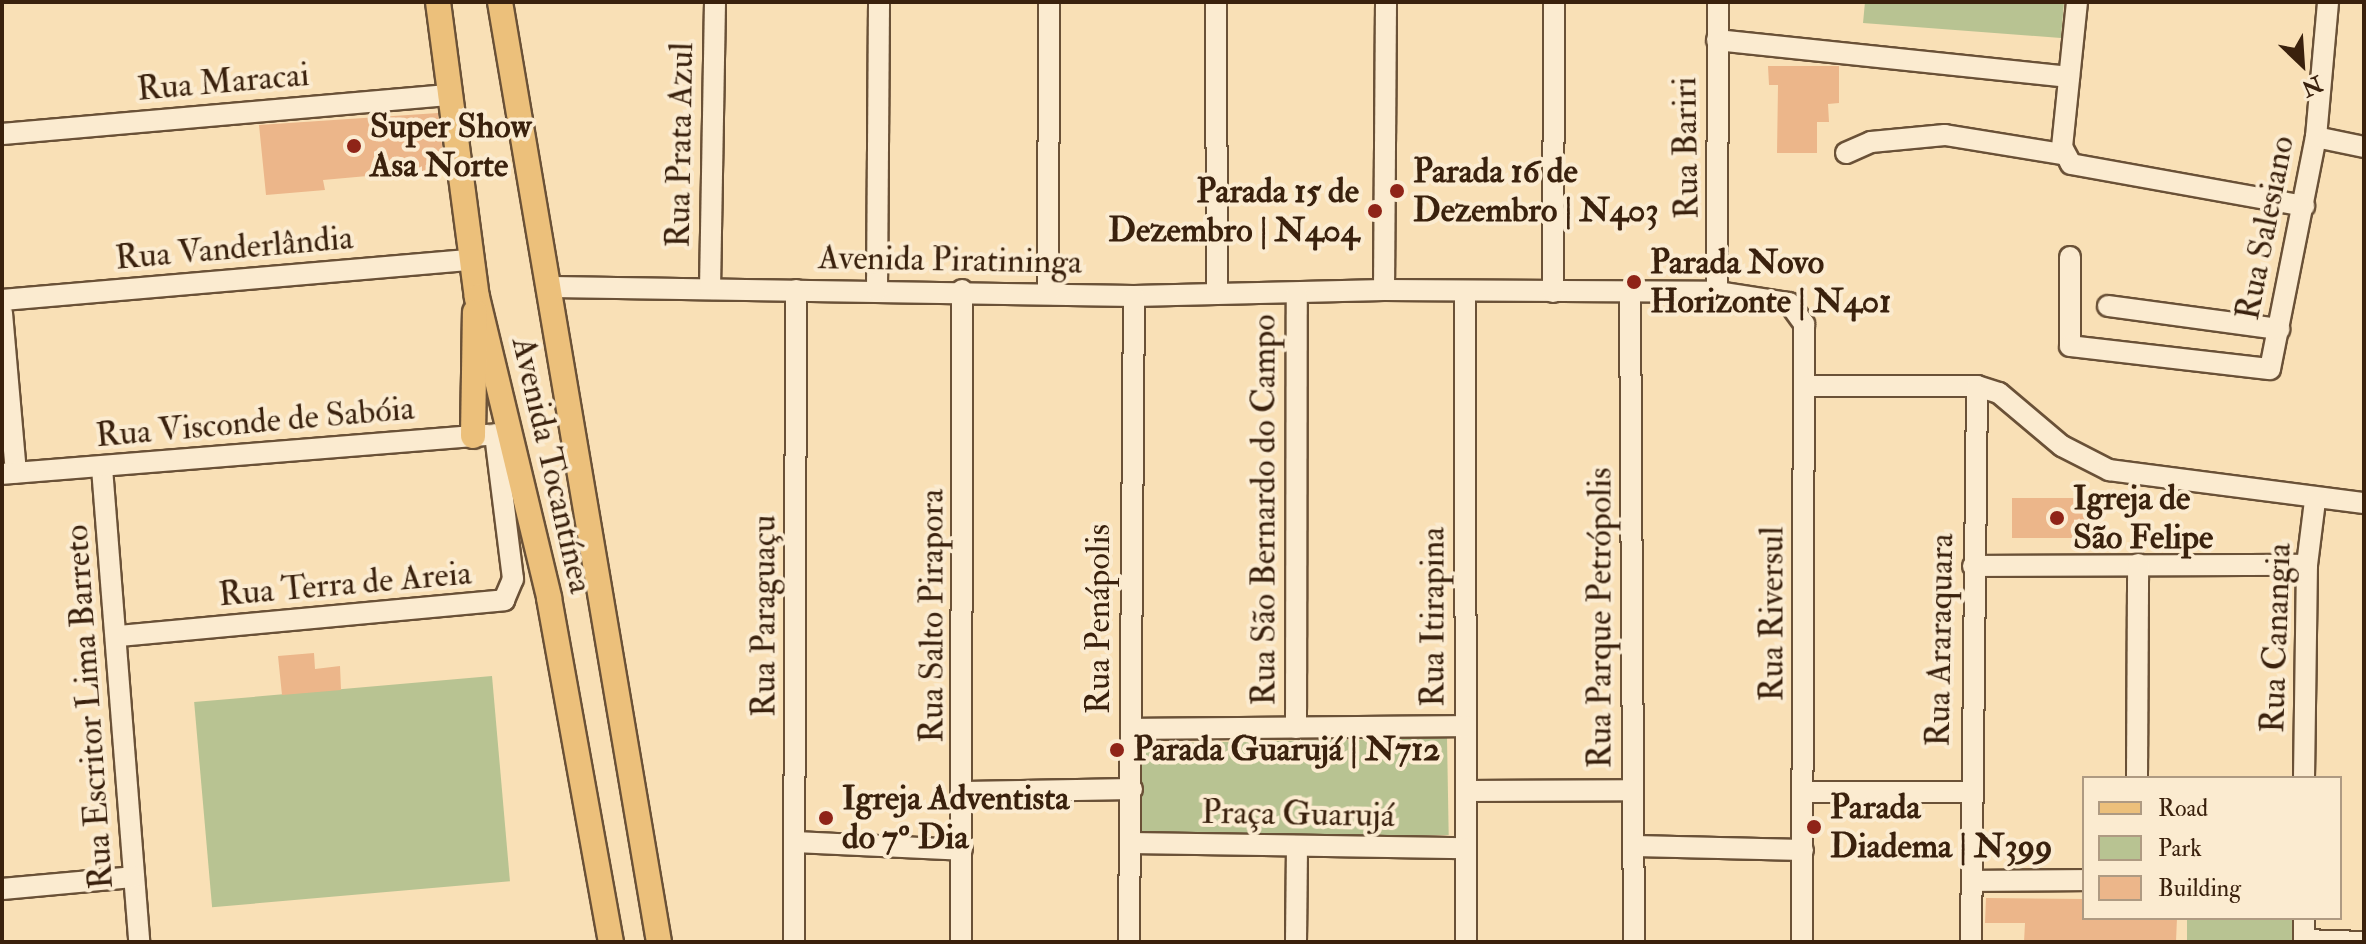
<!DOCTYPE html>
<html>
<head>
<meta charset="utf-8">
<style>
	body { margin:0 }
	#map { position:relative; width:2366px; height:944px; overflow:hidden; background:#f9e0b6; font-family:"IM FELL Double Pica",serif }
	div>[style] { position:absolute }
	.green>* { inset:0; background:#b8c392; transform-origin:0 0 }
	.building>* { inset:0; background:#ecb68a; transform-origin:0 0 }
	.roads { filter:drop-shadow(2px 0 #6a5137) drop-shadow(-2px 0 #6a5137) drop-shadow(0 2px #6a5137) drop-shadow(0 -2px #6a5137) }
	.minor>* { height:20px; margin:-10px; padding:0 10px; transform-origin:10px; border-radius:10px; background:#fbebd0 }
	.major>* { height:24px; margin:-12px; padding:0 12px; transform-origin:12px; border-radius:12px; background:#ecc07b }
	.dots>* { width:22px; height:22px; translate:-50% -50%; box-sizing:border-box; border:4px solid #fbebd0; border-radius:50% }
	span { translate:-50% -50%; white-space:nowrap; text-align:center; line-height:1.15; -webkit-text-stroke:8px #fbebd0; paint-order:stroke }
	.street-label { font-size:34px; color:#3a210d }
	.poi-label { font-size:34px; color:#3a210d; font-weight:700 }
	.left { translate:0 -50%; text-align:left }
	.right { translate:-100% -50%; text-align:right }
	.frame { position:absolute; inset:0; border:4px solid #3a210d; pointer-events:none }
	.legend { position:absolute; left:2082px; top:776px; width:260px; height:144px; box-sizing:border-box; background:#fbebd0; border:2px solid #ae9a82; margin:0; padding:10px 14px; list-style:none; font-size:24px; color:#3a210d }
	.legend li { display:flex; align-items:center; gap:16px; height:40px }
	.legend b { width:40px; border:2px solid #ae9a82 }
	.north { position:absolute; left:2262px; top:24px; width:80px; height:80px; -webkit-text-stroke:6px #fbebd0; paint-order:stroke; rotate:155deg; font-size:22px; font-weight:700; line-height:32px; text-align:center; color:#3a210d }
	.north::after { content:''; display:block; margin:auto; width:28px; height:36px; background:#3a210d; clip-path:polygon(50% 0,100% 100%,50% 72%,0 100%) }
</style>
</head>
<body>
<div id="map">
	<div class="green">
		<div style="clip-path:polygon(1865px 2px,2064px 2px,2061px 38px,1863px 23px)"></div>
		<div style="left:492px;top:676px;width:206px;height:299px;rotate:85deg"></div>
		<div style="left:1447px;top:738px;width:97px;height:309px;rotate:89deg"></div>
		<div style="left:2187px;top:918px;width:107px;height:24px"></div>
	</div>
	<div class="building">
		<div style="clip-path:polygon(1768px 66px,1839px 66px,1839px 103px,1828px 104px,1829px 122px,1817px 122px,1817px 153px,1777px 153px,1778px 85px,1769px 85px)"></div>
		<div style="clip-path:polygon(438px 113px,445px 169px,323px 180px,325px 190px,266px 195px,259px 125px)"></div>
		<div style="left:2012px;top:498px;width:89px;height:40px"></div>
		<div style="clip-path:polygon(314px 653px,315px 669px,340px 666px,341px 690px,282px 695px,278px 656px)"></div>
		<div style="clip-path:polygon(1986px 898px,2084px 899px,2084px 918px,2177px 918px,2176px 942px,2024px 942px,2025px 923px,1985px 923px)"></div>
	</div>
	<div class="roads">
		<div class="minor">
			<div style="left:1216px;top:2px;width:291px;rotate:89.8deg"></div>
			<div style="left:2077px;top:2px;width:146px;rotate:95.9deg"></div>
			<div style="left:2062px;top:147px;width:19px;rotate:62deg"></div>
			<div style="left:2071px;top:164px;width:237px;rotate:10.2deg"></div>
			<div style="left:1717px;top:40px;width:354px;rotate:6deg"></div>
			<div style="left:2px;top:134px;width:449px;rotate:-5deg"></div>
			<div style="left:2316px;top:137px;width:49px;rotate:11.8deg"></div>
			<div style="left:1846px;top:153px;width:27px;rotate:-24deg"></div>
			<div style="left:1871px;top:142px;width:74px;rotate:-5.4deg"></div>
			<div style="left:1945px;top:135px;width:119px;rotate:9.2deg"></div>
			<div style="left:2070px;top:257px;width:89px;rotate:90deg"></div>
			<div style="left:2070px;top:346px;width:201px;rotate:6.6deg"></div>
			<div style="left:2270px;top:369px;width:237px;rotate:-78.8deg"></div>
			<div style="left:2316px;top:137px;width:136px;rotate:-84.9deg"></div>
			<div style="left:552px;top:287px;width:582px;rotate:0.89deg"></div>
			<div style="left:1134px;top:296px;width:250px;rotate:-1.4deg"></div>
			<div style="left:1384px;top:290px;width:333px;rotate:0.3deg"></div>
			<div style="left:1717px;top:292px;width:73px;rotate:8.7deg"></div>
			<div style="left:1789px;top:303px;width:26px;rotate:54deg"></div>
			<div style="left:1804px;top:324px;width:618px;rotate:90.19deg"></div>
			<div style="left:710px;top:289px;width:287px;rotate:-89deg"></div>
			<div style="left:1384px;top:290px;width:288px;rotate:-89.6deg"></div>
			<div style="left:877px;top:291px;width:289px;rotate:-89.6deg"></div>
			<div style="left:1465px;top:291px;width:651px;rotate:89.91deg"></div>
			<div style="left:1553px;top:292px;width:290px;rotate:-89.8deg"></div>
			<div style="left:1717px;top:292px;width:290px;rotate:-89.8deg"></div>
			<div style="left:1048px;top:293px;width:291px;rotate:-89.8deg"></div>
			<div style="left:1630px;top:293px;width:649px;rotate:89.65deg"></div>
			<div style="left:2px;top:300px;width:472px;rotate:-4.9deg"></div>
			<div style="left:2108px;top:306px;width:173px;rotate:7.7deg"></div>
			<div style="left:2px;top:313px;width:160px;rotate:85deg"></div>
			<div style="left:1805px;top:386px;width:172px"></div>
			<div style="left:1977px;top:386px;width:23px;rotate:18deg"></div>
			<div style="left:1999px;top:393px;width:82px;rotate:40.1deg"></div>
			<div style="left:2062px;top:446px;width:53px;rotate:27.1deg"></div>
			<div style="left:2109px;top:470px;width:257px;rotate:7.4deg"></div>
			<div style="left:102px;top:468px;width:475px;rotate:85.5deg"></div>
			<div style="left:2px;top:474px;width:488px;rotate:-4.6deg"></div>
			<div style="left:1973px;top:566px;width:334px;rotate:-0.2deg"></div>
			<div style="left:119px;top:636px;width:387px;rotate:-5.3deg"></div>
			<div style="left:504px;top:600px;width:23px;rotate:-67deg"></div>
			<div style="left:513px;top:579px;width:146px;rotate:-97.1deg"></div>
			<div style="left:1296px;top:728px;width:435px;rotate:-89.9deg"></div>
			<div style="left:1131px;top:729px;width:335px;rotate:-0.5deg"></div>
			<div style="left:2137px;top:778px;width:214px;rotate:-89.7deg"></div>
			<div style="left:2304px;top:778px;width:213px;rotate:-89.2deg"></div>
			<div style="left:2307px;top:565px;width:64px;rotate:-82.9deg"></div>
			<div style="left:1466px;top:791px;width:167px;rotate:-0.3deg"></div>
			<div style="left:965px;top:792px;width:167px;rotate:-1deg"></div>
			<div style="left:1804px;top:792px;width:166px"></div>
			<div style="left:795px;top:842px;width:167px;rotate:2.7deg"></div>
			<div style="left:1130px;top:843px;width:336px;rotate:0.9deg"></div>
			<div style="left:1635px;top:846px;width:168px;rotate:1.4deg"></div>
			<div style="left:1973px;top:881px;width:111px;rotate:-0.5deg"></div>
			<div style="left:2px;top:889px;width:132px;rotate:-5.2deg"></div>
			<div style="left:2304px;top:918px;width:24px;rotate:90deg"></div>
			<div style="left:2304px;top:940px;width:60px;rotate:1.9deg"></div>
			<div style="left:794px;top:942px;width:652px;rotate:-89.82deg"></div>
			<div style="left:961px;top:942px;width:652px;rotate:-89.91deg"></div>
			<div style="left:1129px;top:942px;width:646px;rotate:-89.56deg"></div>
			<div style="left:1296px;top:942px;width:96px;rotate:-89.4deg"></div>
			<div style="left:1971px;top:942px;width:556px;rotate:-89.38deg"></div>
		</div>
		<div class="major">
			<div style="left:438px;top:2px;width:298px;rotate:82.5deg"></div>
			<div style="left:477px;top:297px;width:309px;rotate:76.5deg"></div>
			<div style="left:549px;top:598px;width:350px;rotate:79.8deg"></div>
			<div style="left:500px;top:2px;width:953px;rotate:80.4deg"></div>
			<div style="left:473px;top:436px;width:124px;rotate:-89.1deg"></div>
		</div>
	</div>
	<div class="dots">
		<div style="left:354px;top:146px;background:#8f2418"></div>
		<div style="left:1397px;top:191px;background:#8f2418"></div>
		<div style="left:1375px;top:211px;background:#8f2418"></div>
		<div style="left:1634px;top:282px;background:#8f2418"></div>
		<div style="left:2057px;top:518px;background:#8f2418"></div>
		<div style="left:1117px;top:750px;background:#8f2418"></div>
		<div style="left:826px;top:818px;background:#8f2418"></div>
		<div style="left:1814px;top:827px;background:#8f2418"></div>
	</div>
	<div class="street-label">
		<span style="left:223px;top:82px;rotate:-5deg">Rua Maracai</span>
		<span style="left:680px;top:145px;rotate:-89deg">Rua Prata Azul</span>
		<span style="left:1686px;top:148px;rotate:-91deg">Rua Bariri</span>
		<span style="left:2265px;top:228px;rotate:-79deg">Rua Salesiano</span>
		<span style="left:234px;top:248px;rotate:-5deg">Rua Vanderlândia</span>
		<span style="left:950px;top:260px;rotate:1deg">Avenida Piratininga</span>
		<span style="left:255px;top:422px;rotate:-5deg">Rua Visconde de Sabóia</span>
		<span style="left:552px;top:465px;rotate:77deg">Avenida Tocantínea</span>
		<span style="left:1264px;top:510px;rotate:-90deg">Rua São Bernardo do Campo</span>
		<span style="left:345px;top:584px;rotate:-5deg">Rua Terra de Areia</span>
		<span style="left:1772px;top:614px;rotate:-90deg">Rua Riversul</span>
		<span style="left:764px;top:616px;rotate:-90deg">Rua Paraguaçu</span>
		<span style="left:932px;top:616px;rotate:-90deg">Rua Salto Pirapora</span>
		<span style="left:1433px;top:617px;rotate:-90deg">Rua Itirapina</span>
		<span style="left:1600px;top:618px;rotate:-90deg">Rua Parque Petrópolis</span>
		<span style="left:1099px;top:619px;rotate:-90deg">Rua Penápolis</span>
		<span style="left:2276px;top:638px;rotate:-88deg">Rua Canangia</span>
		<span style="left:1940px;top:640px;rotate:-89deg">Rua Araraquara</span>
		<span style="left:89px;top:707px;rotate:-94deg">Rua Escritor Lima Barreto</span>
		<span style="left:1298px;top:814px;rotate:1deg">Praça Guarujá</span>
	</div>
	<div class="poi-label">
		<span class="left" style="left:370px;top:146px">Super Show<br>Asa Norte</span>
		<span class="left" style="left:1413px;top:191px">Parada 16 de<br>Dezembro | N403</span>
		<span class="right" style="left:1359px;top:211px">Parada 15 de<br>Dezembro | N404</span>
		<span class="left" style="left:1650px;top:282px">Parada Novo<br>Horizonte | N401</span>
		<span class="left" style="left:2073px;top:518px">Igreja de<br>São Felipe</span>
		<span class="left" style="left:1133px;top:750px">Parada Guarujá | N712</span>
		<span class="left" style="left:842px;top:818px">Igreja Adventista<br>do 7º Dia</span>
		<span class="left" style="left:1830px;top:827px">Parada<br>Diadema | N399</span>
	</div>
	<div class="frame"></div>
	<ul class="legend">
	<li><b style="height:10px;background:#ecc07b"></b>Road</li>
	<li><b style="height:22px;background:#b8c392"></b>Park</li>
	<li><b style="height:22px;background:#ecb68a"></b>Building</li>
	</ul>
	<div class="north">N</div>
</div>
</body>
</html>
